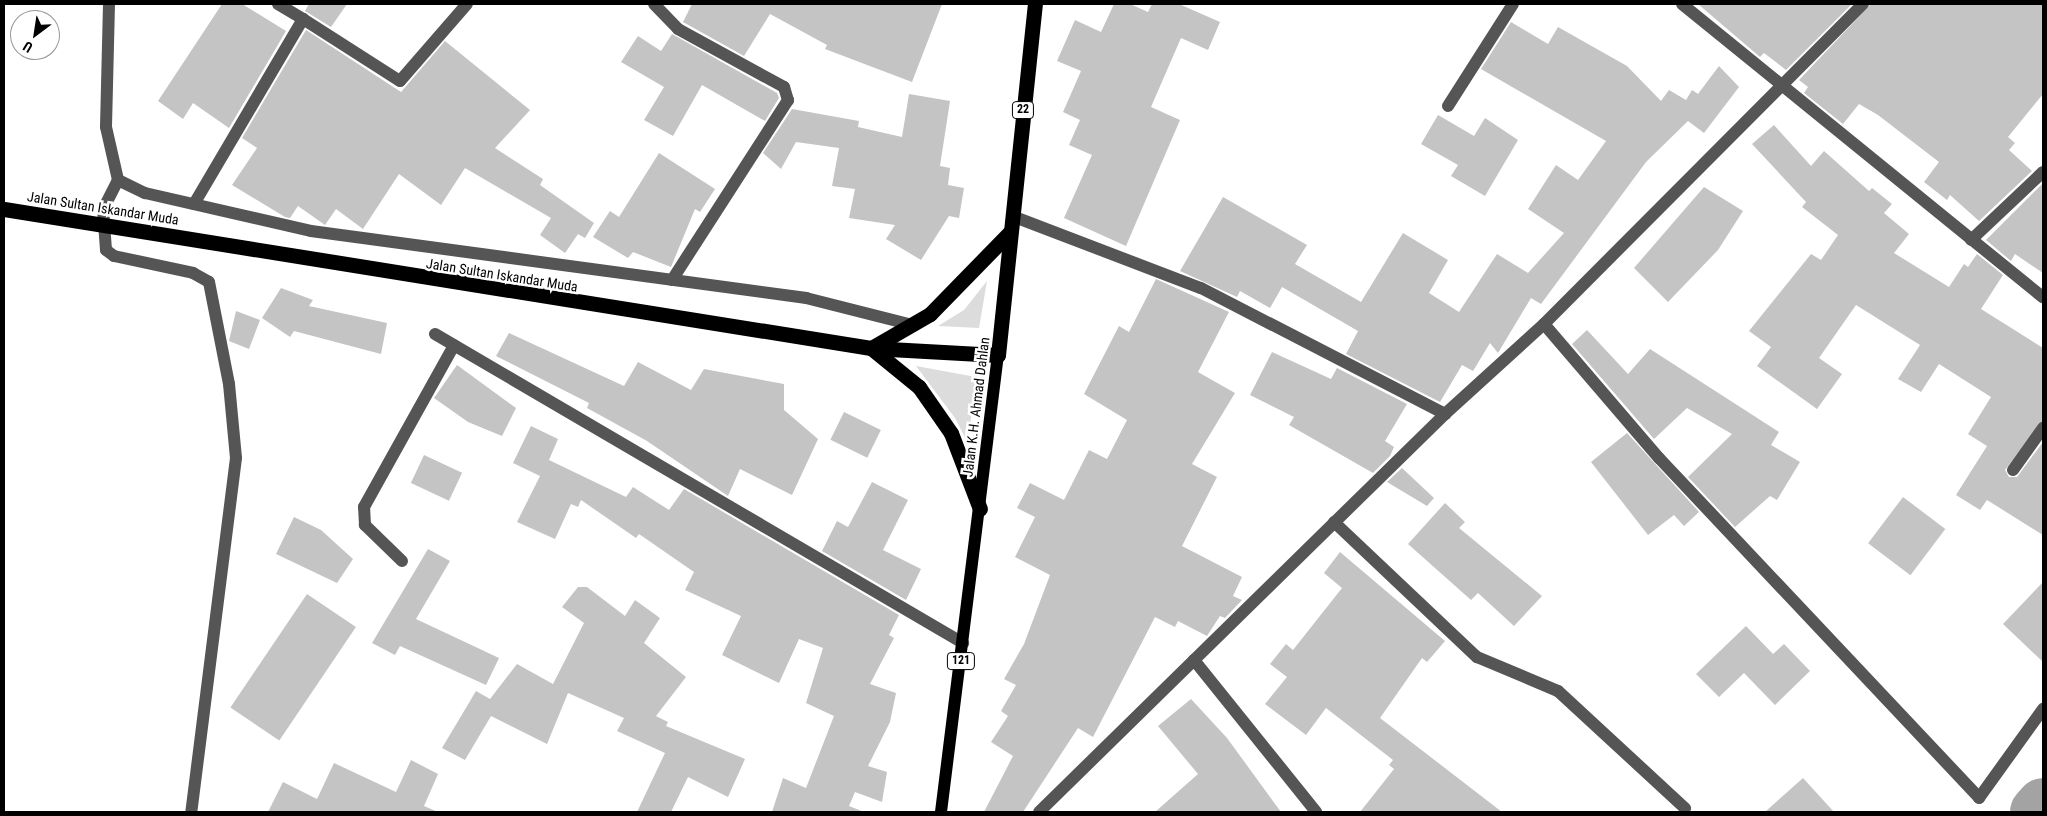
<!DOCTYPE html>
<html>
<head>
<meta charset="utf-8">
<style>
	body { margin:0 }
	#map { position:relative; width:2047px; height:816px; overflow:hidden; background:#fff; font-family:"Roboto Condensed",sans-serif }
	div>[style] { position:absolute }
	.green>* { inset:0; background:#dcdcdc }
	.river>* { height:54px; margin:-27px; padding:0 27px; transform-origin:27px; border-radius:27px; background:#a3a3a3 }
	.building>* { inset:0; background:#c4c4c4; transform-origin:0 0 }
	.minor>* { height:12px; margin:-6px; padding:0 6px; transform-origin:6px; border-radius:6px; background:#555 }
	.major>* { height:12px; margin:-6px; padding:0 6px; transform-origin:6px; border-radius:6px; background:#000 }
	.highway>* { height:15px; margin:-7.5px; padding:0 7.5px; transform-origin:7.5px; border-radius:7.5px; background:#000 }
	span { translate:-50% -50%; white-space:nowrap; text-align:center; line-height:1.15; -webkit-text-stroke:5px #fff; paint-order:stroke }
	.shield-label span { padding:1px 4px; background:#fff; border:1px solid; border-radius:4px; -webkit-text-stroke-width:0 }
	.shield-label { font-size:12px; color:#000; font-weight:700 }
	.street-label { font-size:14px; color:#000 }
	.frame { position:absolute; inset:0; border:5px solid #000; pointer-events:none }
	.north { position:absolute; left:10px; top:10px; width:50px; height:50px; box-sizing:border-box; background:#fff; border:1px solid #999; border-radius:50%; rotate:211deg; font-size:14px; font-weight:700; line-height:20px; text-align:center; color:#000 }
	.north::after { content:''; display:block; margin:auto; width:18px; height:22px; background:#000; clip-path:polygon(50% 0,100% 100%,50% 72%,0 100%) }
</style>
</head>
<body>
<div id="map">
	<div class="green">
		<div style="clip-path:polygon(987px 281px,979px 328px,938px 326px,964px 310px)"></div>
		<div style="clip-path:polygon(916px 366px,976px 377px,968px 443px,955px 418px)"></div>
	</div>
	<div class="river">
		<div style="left:2037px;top:812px;width:9px;rotate:-49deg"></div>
	</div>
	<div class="building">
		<div style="clip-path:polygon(222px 4px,242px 4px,286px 31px,229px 128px,193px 103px,183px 119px,158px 101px)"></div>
		<div style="clip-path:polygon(309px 4px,347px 4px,331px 27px,305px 11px)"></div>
		<div style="clip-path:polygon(692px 4px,942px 4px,912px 82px,825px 49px,827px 45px,770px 14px,744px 56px,683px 22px)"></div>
		<div style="clip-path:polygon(1114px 4px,1130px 4px,1148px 12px,1152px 4px,1179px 4px,1220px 22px,1208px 50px,1181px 38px,1151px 107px,1180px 120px,1126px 246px,1064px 218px,1092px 155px,1069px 145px,1080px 120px,1063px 112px,1081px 71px,1057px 61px,1075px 20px,1101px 32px)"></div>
		<div style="clip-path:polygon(1698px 4px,1852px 4px,1786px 70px,1764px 53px,1760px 57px)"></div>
		<div style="clip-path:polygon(1871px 4px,2043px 4px,2043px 94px,2008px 137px,2015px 143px,2009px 150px,2032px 171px,1979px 221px,1950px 195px,1947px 200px,1924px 182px,1939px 162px,1878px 115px,1859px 104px,1843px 124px,1804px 93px,1808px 87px,1799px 80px)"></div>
		<div style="clip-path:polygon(1511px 22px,1548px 44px,1558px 27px,1627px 66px,1661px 101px,1669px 90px,1686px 100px,1692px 90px,1698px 94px,1719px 66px,1739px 87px,1704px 133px,1688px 121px,1646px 162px,1541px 304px,1531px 298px,1498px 353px,1490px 343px,1473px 371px,1462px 365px,1440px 402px,1346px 354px,1358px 331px,1282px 287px,1270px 308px,1240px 291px,1237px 297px,1180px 271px,1223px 197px,1307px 245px,1295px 264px,1361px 302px,1403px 233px,1448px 260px,1429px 293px,1459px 312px,1497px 254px,1528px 273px,1564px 233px,1528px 209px,1556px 165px,1578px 180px,1606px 141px,1481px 69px)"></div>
		<div style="clip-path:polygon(306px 30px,401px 92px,445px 41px,530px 110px,495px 148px,543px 179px,540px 185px,594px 223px,585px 238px,578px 234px,565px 253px,540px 235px,551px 218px,465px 168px,441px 205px,399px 174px,363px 229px,336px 209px,325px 225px,298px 206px,290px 218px,285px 217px,232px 185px,257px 148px,242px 138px)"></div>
		<div style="clip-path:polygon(672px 34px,777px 93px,779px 98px,765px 121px,702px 85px,673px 136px,644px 120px,664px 87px,621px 62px,638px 36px,661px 51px)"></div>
		<div style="clip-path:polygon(909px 94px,950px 101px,940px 166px,950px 168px,948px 185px,964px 188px,959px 218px,949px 216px,921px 260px,886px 239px,895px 225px,849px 218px,855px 189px,832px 186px,839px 148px,796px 142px,781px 169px,763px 153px,792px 109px,859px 121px,858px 127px,902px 137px)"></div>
		<div style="clip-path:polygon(1438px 115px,1474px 136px,1485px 118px,1518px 140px,1485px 196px,1451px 176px,1458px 165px,1421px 144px)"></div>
		<div style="clip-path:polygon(1774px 125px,1811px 166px,1824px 151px,1869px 191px,1872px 188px,1892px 204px,1884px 213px,1909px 234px,1894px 253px,1949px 287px,1964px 264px,1968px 267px,1977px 254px,2003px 275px,1981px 309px,2043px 348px,2043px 420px,2005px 470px,2009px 477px,2017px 477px,2043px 442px,2043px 535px,1987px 500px,1980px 510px,1956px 495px,1987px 446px,1968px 434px,1991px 397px,1939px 364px,1921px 392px,1898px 379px,1920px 345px,1856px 305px,1819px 358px,1842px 374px,1817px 409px,1757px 366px,1771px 347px,1749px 331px,1811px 254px,1821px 260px,1838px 235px,1802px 207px,1806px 202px,1752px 144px)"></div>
		<div style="clip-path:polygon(659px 153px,715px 189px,700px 212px,695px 209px,671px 267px,633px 252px,628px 258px,593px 237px,610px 211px,619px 217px)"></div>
		<div style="clip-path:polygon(2043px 183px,2043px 273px,2015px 254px,2011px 261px,1986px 240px)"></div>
		<div style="clip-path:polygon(1704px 187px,1743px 211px,1718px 250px,1668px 302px,1634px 268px)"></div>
		<div style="clip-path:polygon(1156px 279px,1229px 312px,1198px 372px,1235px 393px,1192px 464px,1217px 477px,1182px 546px,1242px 577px,1233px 596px,1242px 600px,1225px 618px,1220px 616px,1207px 636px,1178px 621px,1175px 627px,1155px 617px,1093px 737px,1078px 728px,1023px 812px,984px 812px,1013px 756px,991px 742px,1008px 716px,1001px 711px,1016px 685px,1004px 679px,1024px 644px,1050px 575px,1015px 557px,1035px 517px,1017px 508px,1030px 483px,1064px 500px,1089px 450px,1107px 459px,1127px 420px,1084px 394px,1119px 326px,1129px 332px)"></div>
		<div style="clip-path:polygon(281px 288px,313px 300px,309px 306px,387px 323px,381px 354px,294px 331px,290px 337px,262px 318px)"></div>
		<div style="clip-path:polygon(236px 311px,260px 320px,249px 349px,229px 341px)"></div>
		<div style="clip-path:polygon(1587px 330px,1628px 374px,1650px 349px,1779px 432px,1771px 445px,1800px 462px,1777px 500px,1770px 496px,1735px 527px,1688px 477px,1732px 434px,1687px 408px,1654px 439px,1572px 344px)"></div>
		<div style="clip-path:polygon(509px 333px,624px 386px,638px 362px,691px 390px,704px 369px,784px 384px,784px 410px,818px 439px,792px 495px,740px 469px,728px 496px,647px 441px,587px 408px,589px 403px,496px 356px)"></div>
		<div style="clip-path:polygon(1272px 352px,1331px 379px,1337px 368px,1407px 404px,1385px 441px,1394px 447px,1390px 456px,1373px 473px,1289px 425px,1294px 417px,1250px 395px)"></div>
		<div style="clip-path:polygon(457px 365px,516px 408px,502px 436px,468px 422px,434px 398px)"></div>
		<div style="left:844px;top:412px;width:41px;height:31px;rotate:26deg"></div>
		<div style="clip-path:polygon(531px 426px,558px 439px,549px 460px,626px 497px,633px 487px,669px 510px,684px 489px,899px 615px,889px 635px,894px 638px,870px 684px,896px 693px,890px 722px,868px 766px,887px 772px,882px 802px,855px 792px,849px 806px,864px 812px,772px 812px,783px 778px,806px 788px,834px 716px,806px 703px,823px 648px,799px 639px,779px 683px,722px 655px,741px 616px,685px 590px,694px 572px,639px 534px,636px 538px,581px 500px,578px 507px,571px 504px,555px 539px,517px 522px,540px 476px,513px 463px)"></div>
		<div style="clip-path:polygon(1627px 433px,1699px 512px,1684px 526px,1674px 515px,1648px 535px,1591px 462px)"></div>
		<div style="left:424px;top:455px;width:42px;height:31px;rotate:25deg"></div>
		<div style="clip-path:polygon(1402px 468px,1434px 498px,1427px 506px,1387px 482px)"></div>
		<div style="clip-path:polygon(872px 482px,908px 500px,883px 550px,921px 569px,906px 600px,822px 551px,837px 521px,848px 527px)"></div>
		<div style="left:1903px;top:497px;width:53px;height:58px;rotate:37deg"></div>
		<div style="clip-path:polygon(1445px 503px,1465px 522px,1459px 528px,1542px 596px,1514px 626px,1478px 593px,1471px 600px,1408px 544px)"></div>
		<div style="clip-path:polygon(294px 517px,321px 530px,353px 559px,337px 583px,276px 554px)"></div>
		<div style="clip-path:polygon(428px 549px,450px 561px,416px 619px,499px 658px,486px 685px,400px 646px,395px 655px,372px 643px)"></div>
		<div style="clip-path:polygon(1340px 552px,1445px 641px,1427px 662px,1422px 658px,1380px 718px,1502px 812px,1360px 812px,1394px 769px,1389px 765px,1393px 760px,1326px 708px,1306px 735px,1265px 704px,1287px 677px,1270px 664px,1286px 644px,1293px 650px,1342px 588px,1324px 573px)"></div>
		<div style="clip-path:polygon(2043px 582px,2043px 662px,2003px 624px)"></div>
		<div style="clip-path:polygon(578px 587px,587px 587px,625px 616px,635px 600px,660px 618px,644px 643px,686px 677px,656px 716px,668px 722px,666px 726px,745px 759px,728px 797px,688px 777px,671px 812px,637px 812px,665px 753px,617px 731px,624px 718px,568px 693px,547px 744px,491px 716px,465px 760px,442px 748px,476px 691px,490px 699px,517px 664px,553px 684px,584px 623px,562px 607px)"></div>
		<div style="left:307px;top:594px;width:59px;height:137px;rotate:34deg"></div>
		<div style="clip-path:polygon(1746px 626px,1773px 654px,1784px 644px,1810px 671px,1775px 705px,1744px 673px,1719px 697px,1696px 674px)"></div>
		<div style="clip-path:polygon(1191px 699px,1227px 738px,1281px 812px,1155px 812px,1198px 774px,1158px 726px)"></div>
		<div style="clip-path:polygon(411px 760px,438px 774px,424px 806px,438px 812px,268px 812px,283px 782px,317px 799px,334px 763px,396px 792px)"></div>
		<div style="clip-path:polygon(1803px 778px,1834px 812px,1765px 812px)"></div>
	</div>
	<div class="minor">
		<div style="left:109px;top:4px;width:123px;rotate:91.4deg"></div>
		<div style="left:106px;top:127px;width:54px;rotate:77.2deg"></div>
		<div style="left:118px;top:180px;width:33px;rotate:117deg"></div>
		<div style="left:103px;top:209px;width:41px;rotate:85.8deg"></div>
		<div style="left:106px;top:250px;width:10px;rotate:37deg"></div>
		<div style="left:114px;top:256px;width:81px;rotate:12.1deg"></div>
		<div style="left:193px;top:273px;width:18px;rotate:29deg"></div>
		<div style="left:209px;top:282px;width:104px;rotate:78.9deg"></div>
		<div style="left:229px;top:384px;width:74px;rotate:84.6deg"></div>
		<div style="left:236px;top:458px;width:357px;rotate:97.2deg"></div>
		<div style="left:278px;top:4px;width:29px;rotate:31deg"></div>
		<div style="left:654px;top:4px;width:35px;rotate:46deg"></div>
		<div style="left:678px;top:29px;width:121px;rotate:28.7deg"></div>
		<div style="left:784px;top:87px;width:14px;rotate:73deg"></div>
		<div style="left:788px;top:100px;width:214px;rotate:122.8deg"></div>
		<div style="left:1682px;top:4px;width:465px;rotate:39.1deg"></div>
		<div style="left:1448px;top:106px;width:121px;rotate:-57.5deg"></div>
		<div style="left:118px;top:180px;width:30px;rotate:26deg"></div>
		<div style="left:145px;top:193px;width:170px;rotate:12.9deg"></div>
		<div style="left:311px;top:231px;width:500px;rotate:7.7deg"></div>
		<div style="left:806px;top:298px;width:110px;rotate:14.2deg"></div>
		<div style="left:194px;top:204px;width:215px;rotate:-59.5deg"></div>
		<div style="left:303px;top:19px;width:115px;rotate:32.6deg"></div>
		<div style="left:400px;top:81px;width:102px;rotate:-49deg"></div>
		<div style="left:1012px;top:216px;width:202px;rotate:20.9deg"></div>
		<div style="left:1201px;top:288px;width:275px;rotate:27.3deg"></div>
		<div style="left:1971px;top:240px;width:99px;rotate:-43.4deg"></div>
		<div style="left:1544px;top:324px;width:177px;rotate:49.4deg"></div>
		<div style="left:1659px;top:458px;width:467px;rotate:46.7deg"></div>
		<div style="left:1979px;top:798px;width:110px;rotate:-54.3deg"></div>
		<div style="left:435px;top:334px;width:612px;rotate:30.34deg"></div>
		<div style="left:2013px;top:470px;width:52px;rotate:-54.5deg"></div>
		<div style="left:1334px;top:522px;width:197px;rotate:43.4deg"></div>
		<div style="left:1477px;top:657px;width:88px;rotate:22.8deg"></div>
		<div style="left:1558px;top:691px;width:173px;rotate:42.7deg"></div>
		<div style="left:402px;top:561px;width:52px;rotate:-135.8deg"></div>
		<div style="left:365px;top:525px;width:18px;rotate:-93deg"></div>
		<div style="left:364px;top:507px;width:185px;rotate:-60.9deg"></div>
		<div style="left:1194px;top:660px;width:195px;rotate:51.2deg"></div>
		<div style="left:1039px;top:812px;width:569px;rotate:-44.43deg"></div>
		<div style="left:1445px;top:414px;width:134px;rotate:-42.3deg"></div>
		<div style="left:1544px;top:324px;width:452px;rotate:-45.1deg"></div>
	</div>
	<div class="major">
		<div style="left:941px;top:812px;width:461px;rotate:-82.9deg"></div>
	</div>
	<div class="highway">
		<div style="left:4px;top:209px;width:878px;rotate:9.11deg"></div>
		<div style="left:871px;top:348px;width:127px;rotate:3.2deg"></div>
		<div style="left:998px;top:355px;width:353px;rotate:-84deg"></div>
		<div style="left:873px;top:347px;width:66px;rotate:-30.1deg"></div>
		<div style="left:930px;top:314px;width:115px;rotate:-45.7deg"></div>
		<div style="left:871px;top:348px;width:62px;rotate:39.1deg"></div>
		<div style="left:919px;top:387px;width:56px;rotate:55.2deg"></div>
		<div style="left:951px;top:433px;width:81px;rotate:69.1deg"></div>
	</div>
	<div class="shield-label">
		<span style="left:1023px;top:110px">22</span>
		<span style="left:961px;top:661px">121</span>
	</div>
	<div class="street-label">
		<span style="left:103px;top:208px;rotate:9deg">Jalan Sultan Iskandar Muda</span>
		<span style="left:502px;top:275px;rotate:9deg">Jalan Sultan Iskandar Muda</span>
		<span style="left:976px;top:407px;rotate:-83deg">Jalan K.H. Ahmad Dahlan</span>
	</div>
	<div class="frame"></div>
	<div class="north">U</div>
</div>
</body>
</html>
